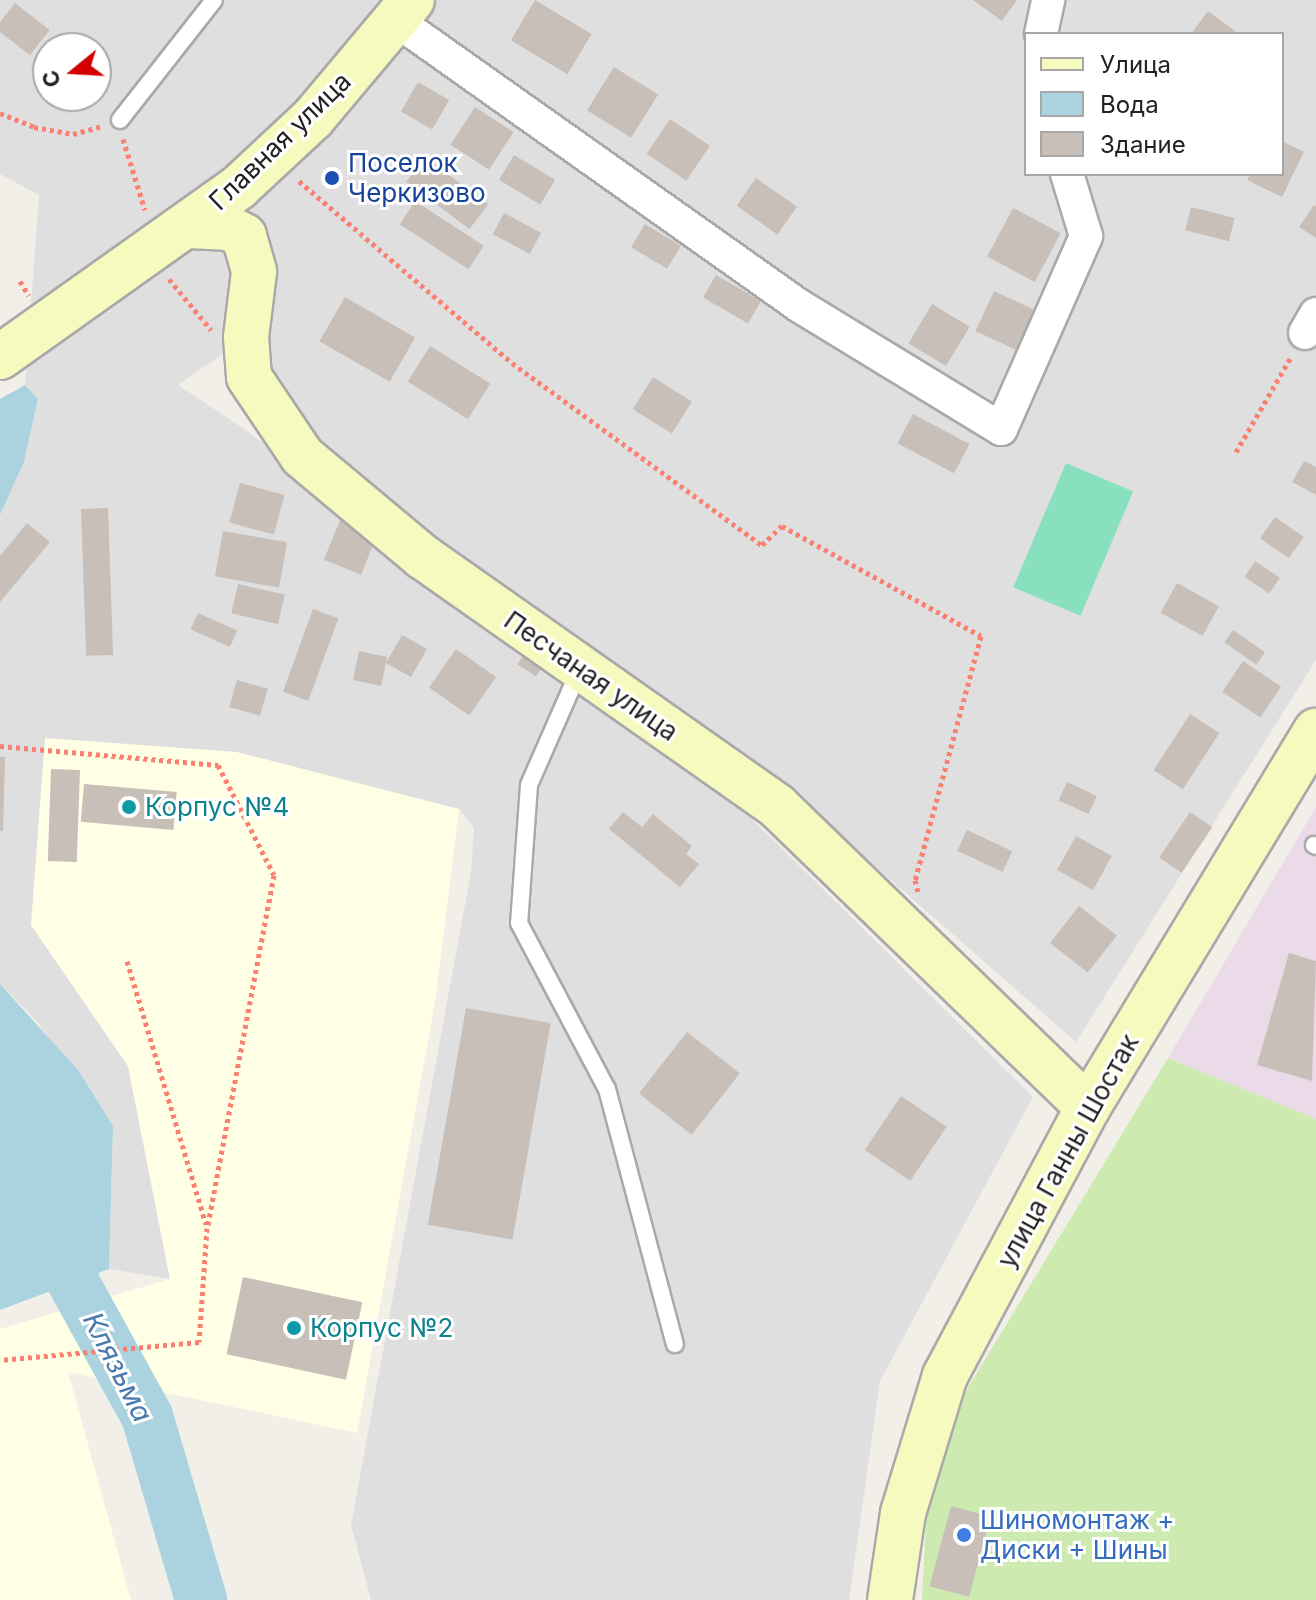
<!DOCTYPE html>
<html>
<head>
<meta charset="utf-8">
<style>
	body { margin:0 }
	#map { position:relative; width:1316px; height:1600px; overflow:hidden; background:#f2efe9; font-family:Inter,sans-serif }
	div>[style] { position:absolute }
	.residential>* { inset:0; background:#e0dfdf }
	.industrial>* { inset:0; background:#ebdbe8 }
	.education>* { inset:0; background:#ffffe5 }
	.grass>* { inset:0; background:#cdebb0 }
	.pitch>* { inset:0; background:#88e0be; transform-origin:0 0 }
	.water>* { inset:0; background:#aad3df }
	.river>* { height:52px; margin:-26px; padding:0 26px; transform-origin:26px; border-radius:26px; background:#aad3df }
	.building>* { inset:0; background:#c7bfb8; transform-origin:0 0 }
	.path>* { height:5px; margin-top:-2.5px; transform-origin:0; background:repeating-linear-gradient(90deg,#fa8072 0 4px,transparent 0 8px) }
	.roads { filter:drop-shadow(2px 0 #a9a9a9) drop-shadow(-2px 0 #a9a9a9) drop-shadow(0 2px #a9a9a9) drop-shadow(0 -2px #a9a9a9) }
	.lane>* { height:16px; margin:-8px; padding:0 8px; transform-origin:8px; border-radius:8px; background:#fff }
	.street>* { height:32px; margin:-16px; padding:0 16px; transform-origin:16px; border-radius:16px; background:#fff }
	.secondary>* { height:44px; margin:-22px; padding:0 22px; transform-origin:22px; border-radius:22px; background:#f7fabf }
	.dots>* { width:22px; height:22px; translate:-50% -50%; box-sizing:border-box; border:4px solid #fff; border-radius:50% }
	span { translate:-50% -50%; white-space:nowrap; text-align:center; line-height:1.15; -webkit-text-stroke:6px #fff; paint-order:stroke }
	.street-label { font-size:26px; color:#222 }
	.transit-label { font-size:26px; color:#164399 }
	.left { translate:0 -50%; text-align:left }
	.culture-label { font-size:26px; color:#0d838f }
	.shop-label { font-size:26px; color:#366cbe }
	.water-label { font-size:28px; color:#4a7aab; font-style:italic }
	.legend { position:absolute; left:1024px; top:32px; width:260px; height:144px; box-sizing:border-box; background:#fff; border:2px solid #a7a7a7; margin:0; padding:10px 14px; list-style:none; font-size:24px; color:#222 }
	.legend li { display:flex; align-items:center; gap:16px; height:40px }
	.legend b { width:40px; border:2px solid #a7a7a7 }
	.north { position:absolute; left:32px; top:32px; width:80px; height:80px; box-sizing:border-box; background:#fff; border:2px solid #a7a7a7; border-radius:50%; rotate:252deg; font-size:22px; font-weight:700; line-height:32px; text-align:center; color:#222 }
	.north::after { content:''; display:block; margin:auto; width:28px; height:36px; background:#d40000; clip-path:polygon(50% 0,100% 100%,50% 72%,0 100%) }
</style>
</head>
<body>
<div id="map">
	<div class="residential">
		<div style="clip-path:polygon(evenodd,0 0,1316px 0,1316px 660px,1076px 1042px,783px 786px,302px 439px,280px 411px,261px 327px,178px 385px,246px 430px,750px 817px,1033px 1097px,880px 1381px,849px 1600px,371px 1600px,351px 1525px,471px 872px,474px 828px,459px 809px,31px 925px,128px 1066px,170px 1279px,109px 1269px,113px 1126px,35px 1019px,0 984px,0 515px,24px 462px,38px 399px,25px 385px,39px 195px,0 174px,0 0,1026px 34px,1282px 34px,1282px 174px,1026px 174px,1026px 34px,0 0,48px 48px,96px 48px,96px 96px,48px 96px,48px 48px)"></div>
	</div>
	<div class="industrial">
		<div style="clip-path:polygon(1316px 807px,1316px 1119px,1168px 1058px)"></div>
	</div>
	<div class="education">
		<div style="clip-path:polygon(45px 738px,237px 752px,459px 809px,435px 1002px,357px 1433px,68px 1372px,131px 1600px,0 1600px,0 1329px,170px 1279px,128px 1066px,31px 925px)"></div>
	</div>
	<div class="grass">
		<div style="clip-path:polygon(1168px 1058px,1316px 1119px,1316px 1600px,922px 1600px,926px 1522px,958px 1404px)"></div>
	</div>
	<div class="pitch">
		<div style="left:1066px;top:463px;width:73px;height:135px;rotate:23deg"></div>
	</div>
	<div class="water">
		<div style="clip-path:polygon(25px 385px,38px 399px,24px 462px,0 515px,0 399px)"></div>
		<div style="clip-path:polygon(0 984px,78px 1070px,113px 1126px,109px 1269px,0 1310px)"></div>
	</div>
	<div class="river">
		<div style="left:0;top:1149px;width:305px;rotate:61.2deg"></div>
		<div style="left:147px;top:1416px;width:192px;rotate:73.6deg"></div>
	</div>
	<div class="building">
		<div style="left:535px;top:0;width:66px;height:47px;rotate:31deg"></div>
		<div style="clip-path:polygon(973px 0,1017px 0,1002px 21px)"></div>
		<div style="left:15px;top:3px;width:44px;height:32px;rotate:38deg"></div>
		<div style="clip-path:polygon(1208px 11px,1239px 34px,1191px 34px)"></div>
		<div style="left:614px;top:67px;width:52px;height:51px;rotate:32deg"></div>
		<div style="left:418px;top:82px;width:36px;height:34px;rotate:30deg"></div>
		<div style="left:475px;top:107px;width:46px;height:45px;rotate:33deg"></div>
		<div style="left:670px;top:119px;width:48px;height:42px;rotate:34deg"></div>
		<div style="clip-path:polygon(1282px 141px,1304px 152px,1282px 197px,1247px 180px,1250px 174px,1282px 174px)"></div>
		<div style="left:514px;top:155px;width:48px;height:29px;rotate:31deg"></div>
		<div style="left:425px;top:157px;width:79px;height:31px;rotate:37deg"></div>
		<div style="left:756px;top:178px;width:50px;height:34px;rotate:35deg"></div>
		<div style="left:415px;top:201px;width:82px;height:28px;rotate:33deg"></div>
		<div style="clip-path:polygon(1314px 205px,1316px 206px,1316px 238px,1299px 227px)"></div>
		<div style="left:1191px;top:207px;width:45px;height:24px;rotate:14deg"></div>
		<div style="left:1013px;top:208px;width:54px;height:55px;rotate:28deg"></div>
		<div style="left:504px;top:213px;width:42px;height:24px;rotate:28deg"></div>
		<div style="left:645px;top:224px;width:42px;height:27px;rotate:31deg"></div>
		<div style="left:716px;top:275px;width:52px;height:26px;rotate:30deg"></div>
		<div style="left:994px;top:291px;width:50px;height:44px;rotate:25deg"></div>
		<div style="left:345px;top:297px;width:81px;height:51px;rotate:30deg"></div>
		<div style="left:932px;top:304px;width:44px;height:46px;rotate:31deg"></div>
		<div style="left:430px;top:346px;width:71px;height:42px;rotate:32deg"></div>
		<div style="left:653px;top:377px;width:46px;height:38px;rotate:32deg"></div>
		<div style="left:913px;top:414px;width:64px;height:33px;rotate:28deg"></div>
		<div style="clip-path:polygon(1304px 461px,1316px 467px,1316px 495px,1292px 482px)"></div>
		<div style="left:240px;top:483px;width:46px;height:41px;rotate:15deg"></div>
		<div style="left:108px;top:508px;width:147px;height:27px;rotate:88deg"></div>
		<div style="left:1275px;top:517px;width:35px;height:26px;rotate:35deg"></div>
		<div style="left:340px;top:520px;width:40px;height:43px;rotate:22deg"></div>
		<div style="clip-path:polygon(27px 523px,50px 542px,0 602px,0 556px)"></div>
		<div style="left:223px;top:531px;width:65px;height:46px;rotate:10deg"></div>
		<div style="left:1255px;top:561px;width:30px;height:19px;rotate:34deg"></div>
		<div style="left:1177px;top:583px;width:48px;height:34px;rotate:29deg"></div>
		<div style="left:238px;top:584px;width:48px;height:30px;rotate:13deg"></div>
		<div style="left:313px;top:609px;width:27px;height:88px;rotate:20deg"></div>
		<div style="left:198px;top:613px;width:43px;height:18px;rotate:24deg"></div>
		<div style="left:1233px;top:630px;width:39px;height:15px;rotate:35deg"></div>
		<div style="clip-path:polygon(402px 635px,427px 649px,411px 677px,386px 663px,381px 686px,353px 680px,359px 651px,387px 657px,386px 663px)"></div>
		<div style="left:456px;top:649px;width:49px;height:47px;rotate:35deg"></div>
		<div style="left:526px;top:651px;width:22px;height:16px;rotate:32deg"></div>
		<div style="left:1243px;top:661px;width:46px;height:37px;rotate:34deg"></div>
		<div style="left:237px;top:680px;width:32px;height:28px;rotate:16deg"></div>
		<div style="left:1190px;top:714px;width:35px;height:67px;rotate:33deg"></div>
		<div style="clip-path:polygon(0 757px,5px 757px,3px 831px,0 831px)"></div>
		<div style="left:51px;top:769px;width:29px;height:92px;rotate:2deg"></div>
		<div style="left:1067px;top:782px;width:33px;height:20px;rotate:25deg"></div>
		<div style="left:84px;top:784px;width:93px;height:38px;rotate:5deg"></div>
		<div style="clip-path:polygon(623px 812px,642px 827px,653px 814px,692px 846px,686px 854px,699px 864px,680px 887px,609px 829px)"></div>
		<div style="left:1190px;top:812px;width:27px;height:55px;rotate:34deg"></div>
		<div style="left:967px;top:830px;width:50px;height:23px;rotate:25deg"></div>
		<div style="left:1076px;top:836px;width:41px;height:39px;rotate:29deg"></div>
		<div style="left:1079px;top:906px;width:48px;height:47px;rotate:38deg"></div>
		<div style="clip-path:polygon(1289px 953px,1316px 961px,1312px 1081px,1257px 1065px)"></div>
		<div style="left:466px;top:1008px;width:86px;height:220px;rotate:10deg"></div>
		<div style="left:687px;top:1032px;width:67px;height:78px;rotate:38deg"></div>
		<div style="left:901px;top:1096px;width:55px;height:65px;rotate:34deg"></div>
		<div style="left:243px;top:1277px;width:122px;height:79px;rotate:12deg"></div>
		<div style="left:951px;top:1506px;width:41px;height:83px;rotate:15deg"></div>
	</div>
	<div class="path">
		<div style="left:0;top:113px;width:37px;rotate:22deg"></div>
		<div style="left:34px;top:127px;width:40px;rotate:10deg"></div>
		<div style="left:73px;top:134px;width:30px;rotate:-15deg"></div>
		<div style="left:123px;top:139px;width:74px;rotate:72.8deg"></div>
		<div style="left:299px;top:181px;width:280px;rotate:40.5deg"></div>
		<div style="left:512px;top:363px;width:309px;rotate:36.1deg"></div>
		<div style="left:762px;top:545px;width:28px;rotate:-44deg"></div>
		<div style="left:782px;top:526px;width:227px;rotate:28.9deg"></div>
		<div style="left:981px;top:636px;width:253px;rotate:105.1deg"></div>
		<div style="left:915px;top:880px;width:12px;rotate:76deg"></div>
		<div style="left:169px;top:279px;width:66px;rotate:50.5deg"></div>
		<div style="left:20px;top:281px;width:17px;rotate:59deg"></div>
		<div style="left:1236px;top:452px;width:110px;rotate:-59.9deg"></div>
		<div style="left:0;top:746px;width:219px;rotate:5deg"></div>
		<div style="left:218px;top:765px;width:123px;rotate:63deg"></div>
		<div style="left:274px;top:875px;width:359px;rotate:100.7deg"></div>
		<div style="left:207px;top:1228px;width:114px;rotate:94deg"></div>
		<div style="left:199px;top:1342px;width:200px;rotate:174.8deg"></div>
		<div style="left:127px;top:961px;width:275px;rotate:73.3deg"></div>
	</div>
	<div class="roads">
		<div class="lane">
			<div style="left:120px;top:120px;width:152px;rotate:-51.9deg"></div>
			<div style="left:579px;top:671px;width:124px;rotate:113.7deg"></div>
			<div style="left:529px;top:785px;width:138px;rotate:94.1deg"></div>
			<div style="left:519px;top:923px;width:188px;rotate:62.1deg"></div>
			<div style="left:607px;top:1089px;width:264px;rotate:75.1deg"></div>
			<div style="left:1314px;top:845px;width:2px;rotate:27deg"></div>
		</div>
		<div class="street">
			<div style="left:397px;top:21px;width:491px;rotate:35.3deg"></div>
			<div style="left:798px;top:305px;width:238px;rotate:31.4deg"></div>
			<div style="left:1001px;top:429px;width:211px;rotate:-66.2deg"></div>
			<div style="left:1086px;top:236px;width:65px;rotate:-107deg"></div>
			<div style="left:1041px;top:34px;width:35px;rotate:-78deg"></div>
			<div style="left:1305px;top:333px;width:22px;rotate:-60deg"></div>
		</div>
		<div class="secondary">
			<div style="left:190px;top:226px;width:39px;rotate:3deg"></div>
			<div style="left:229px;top:228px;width:17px;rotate:28deg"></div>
			<div style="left:244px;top:236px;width:37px;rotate:74deg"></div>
			<div style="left:254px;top:272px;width:65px;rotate:97deg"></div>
			<div style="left:246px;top:337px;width:40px;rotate:85.7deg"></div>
			<div style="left:249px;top:377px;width:95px;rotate:56.1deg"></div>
			<div style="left:302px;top:456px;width:158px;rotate:39.9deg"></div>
			<div style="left:423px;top:557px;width:433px;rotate:35.1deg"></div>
			<div style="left:777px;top:806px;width:433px;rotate:44.1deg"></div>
			<div style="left:0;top:357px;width:293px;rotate:-35.4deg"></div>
			<div style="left:239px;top:187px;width:101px;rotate:-43deg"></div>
			<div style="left:313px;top:118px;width:154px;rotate:-50deg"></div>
			<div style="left:890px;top:1600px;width:88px;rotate:-81.5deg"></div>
			<div style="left:903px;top:1513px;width:143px;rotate:-73deg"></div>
			<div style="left:945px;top:1376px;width:305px;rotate:-62deg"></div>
			<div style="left:1088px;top:1107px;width:440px;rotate:-58.8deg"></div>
		</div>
	</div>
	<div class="dots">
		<div style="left:332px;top:178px;background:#1a4fb4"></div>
		<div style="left:129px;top:807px;background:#0f9aa8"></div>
		<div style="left:294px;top:1328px;background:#0f9aa8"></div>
		<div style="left:964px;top:1535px;background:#3f7fe0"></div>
	</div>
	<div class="street-label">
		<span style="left:280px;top:141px;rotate:-44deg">Главная улица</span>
		<span style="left:591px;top:676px;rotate:35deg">Песчаная улица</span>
		<span style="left:1068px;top:1151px;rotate:-61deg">улица Ганны Шостак</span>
	</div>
	<div class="transit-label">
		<span class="left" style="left:348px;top:178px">Поселок<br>Черкизово</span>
	</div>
	<div class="culture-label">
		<span class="left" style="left:145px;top:807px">Корпус №4</span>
		<span class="left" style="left:310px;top:1328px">Корпус №2</span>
	</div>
	<div class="shop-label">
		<span class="left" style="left:980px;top:1535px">Шиномонтаж +<br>Диски + Шины</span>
	</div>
	<div class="water-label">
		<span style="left:118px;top:1367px;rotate:63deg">Клязьма</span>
	</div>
	<ul class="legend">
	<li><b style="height:10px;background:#f7fabf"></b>Улица</li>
	<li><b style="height:22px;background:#aad3df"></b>Вода</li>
	<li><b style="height:22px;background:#c7bfb8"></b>Здание</li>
	</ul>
	<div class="north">С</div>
</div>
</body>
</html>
